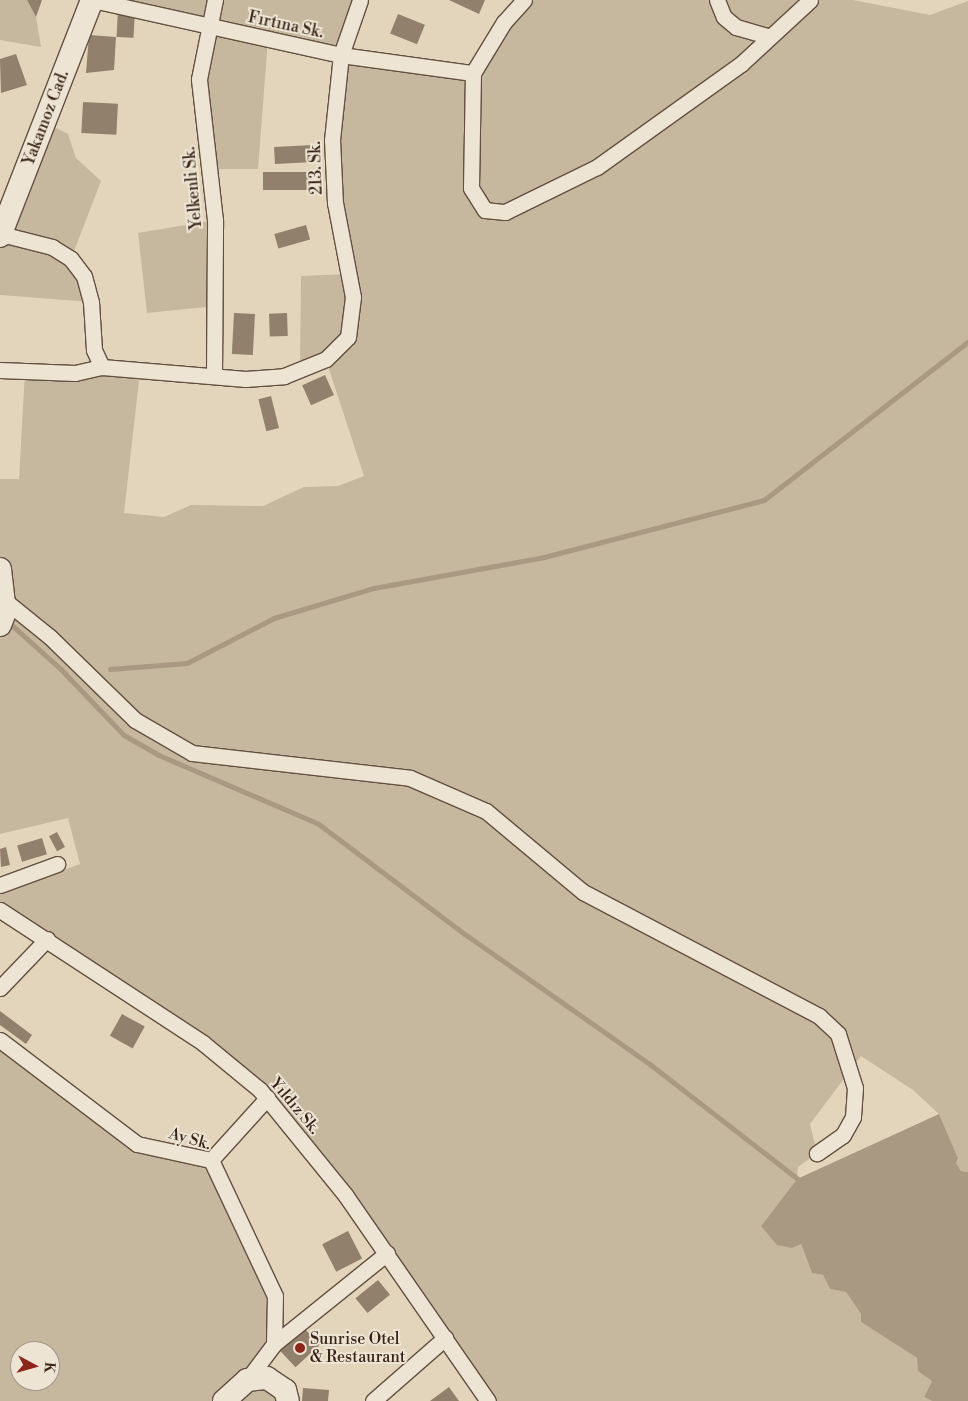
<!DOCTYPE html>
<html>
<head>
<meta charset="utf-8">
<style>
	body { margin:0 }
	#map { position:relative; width:968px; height:1401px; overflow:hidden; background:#e3d5bb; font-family:"Libre Bodoni",serif }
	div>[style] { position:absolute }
	.green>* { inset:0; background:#c6b79f }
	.water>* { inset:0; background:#a99983 }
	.stream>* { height:4.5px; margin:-2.25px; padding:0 2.25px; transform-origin:2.25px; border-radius:2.25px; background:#a99983 }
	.building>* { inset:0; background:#91806c; transform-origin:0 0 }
	.roads { filter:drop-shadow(1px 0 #635040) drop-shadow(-1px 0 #635040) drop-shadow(0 1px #635040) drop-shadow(0 -1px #635040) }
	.street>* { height:15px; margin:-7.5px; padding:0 7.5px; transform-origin:7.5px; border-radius:7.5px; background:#ede4d3 }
	.secondary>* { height:22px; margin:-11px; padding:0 11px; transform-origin:11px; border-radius:11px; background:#ede4d3 }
	.dots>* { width:14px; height:14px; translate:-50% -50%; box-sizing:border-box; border:2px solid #ede4d3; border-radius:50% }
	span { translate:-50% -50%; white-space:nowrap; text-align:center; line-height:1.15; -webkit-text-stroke:4px #ede4d3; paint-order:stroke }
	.street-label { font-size:16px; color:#382417 }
	.poi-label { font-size:16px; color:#382417 }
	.left { translate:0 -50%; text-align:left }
	.north { position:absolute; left:10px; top:1341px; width:50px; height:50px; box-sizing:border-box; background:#ede4d3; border:1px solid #a59788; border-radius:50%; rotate:96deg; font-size:14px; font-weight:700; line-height:20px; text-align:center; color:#382417 }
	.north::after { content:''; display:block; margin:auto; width:18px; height:22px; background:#8f2418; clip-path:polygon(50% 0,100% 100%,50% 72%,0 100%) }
</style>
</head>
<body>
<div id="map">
	<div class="green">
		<div style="clip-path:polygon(0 0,27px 0,36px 17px,41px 47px,0 40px)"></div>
		<div style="clip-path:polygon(93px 0,360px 0,341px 54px,473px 73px,524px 0,853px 0,930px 15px,968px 1px,968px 1172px,961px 1171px,956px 1163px,958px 1158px,939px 1114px,913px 1090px,861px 1056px,810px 1124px,817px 1153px,798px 1167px,797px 1179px,761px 1226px,801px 1244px,812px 1273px,823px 1275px,830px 1289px,846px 1292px,861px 1314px,861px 1322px,917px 1358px,932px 1381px,924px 1397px,932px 1401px,488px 1401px,260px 1090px,0 910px,0 894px,80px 864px,68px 818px,0 834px,0 479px,19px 479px,25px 371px,140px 372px,124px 513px,164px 517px,191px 505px,263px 506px,304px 487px,338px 486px,364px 476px,326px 360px,300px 370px,301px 276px,349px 274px,335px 203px,341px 55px,268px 39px,258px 169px,211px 169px,199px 79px,208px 26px)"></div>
		<div style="clip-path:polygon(44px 122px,68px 134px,76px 158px,101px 181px,71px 259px,91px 302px,0 295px,0 236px)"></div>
		<div style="clip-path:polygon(215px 220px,216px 306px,147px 313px,138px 233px)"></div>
		<div style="clip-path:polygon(evenodd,0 1040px,137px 1144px,211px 1160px,275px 1296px,274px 1344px,248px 1379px,288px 1401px,0 1401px,0 1040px,20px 1351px,50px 1351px,50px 1381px,20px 1381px,20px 1351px)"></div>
	</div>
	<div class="water">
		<div style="clip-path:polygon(939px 1114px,958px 1158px,956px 1163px,961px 1171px,968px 1172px,968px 1401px,932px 1401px,924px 1397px,932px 1381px,918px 1371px,917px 1358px,861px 1322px,861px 1314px,846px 1292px,830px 1289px,823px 1275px,812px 1273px,801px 1244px,792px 1248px,777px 1245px,761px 1226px,797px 1179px)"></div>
	</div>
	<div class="stream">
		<div style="left:13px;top:626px;width:64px;rotate:41.9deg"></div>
		<div style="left:61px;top:669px;width:91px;rotate:46.3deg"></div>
		<div style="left:124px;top:735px;width:40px;rotate:29.7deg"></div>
		<div style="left:159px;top:755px;width:174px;rotate:23.3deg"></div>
		<div style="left:319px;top:824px;width:183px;rotate:37deg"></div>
		<div style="left:465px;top:934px;width:226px;rotate:35.1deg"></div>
		<div style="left:650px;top:1064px;width:192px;rotate:37.8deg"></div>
		<div style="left:110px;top:669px;width:77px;rotate:-4.5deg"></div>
		<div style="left:187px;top:663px;width:98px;rotate:-27.3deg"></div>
		<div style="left:274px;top:618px;width:104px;rotate:-16.7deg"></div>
		<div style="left:374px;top:588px;width:173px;rotate:-10.3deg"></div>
		<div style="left:544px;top:557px;width:227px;rotate:-14.5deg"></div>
		<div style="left:764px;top:500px;width:258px;rotate:-37.8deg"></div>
	</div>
	<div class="building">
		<div style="clip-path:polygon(27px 0,42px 0,36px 17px)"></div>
		<div style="clip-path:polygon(449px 0,485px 0,479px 14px)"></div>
		<div style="left:118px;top:9px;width:17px;height:28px;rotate:3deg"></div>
		<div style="left:398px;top:14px;width:29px;height:21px;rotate:22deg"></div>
		<div style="clip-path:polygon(89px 35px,116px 37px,114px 70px,86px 73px)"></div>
		<div style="clip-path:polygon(16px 54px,27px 85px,1px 93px,0 59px)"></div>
		<div style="left:83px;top:102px;width:35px;height:31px;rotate:3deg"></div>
		<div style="left:313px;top:145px;width:17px;height:39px;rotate:87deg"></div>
		<div style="left:263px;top:172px;width:48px;height:18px"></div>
		<div style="left:306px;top:225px;width:15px;height:33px;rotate:74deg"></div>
		<div style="left:234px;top:313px;width:21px;height:41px;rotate:3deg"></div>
		<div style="left:287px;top:313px;width:23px;height:18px;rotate:88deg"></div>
		<div style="left:325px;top:375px;width:22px;height:25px;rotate:66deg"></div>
		<div style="left:271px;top:396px;width:33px;height:13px;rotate:76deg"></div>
		<div style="left:57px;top:832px;width:17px;height:9px;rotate:62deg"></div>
		<div style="left:42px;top:838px;width:17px;height:26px;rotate:73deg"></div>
		<div style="clip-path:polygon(6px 847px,10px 865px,1px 867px,0 849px)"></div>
		<div style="clip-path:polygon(0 1011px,32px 1035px,26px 1044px,0 1025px)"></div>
		<div style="left:122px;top:1014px;width:26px;height:25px;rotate:29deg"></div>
		<div style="left:348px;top:1231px;width:31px;height:29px;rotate:63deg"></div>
		<div style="left:378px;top:1280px;width:19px;height:29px;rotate:51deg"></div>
		<div style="left:304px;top:1328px;width:23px;height:33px;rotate:47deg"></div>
		<div style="clip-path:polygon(449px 1387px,459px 1401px,430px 1401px)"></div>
		<div style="clip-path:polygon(303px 1388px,329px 1390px,328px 1401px,302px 1401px)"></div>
	</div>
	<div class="roads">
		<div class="street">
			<div style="left:93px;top:0;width:254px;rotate:12.5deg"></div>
			<div style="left:341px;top:55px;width:133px;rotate:7.8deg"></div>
			<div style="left:524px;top:0;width:30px;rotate:132deg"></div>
			<div style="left:504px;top:22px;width:60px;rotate:121.3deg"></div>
			<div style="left:473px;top:73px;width:115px;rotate:91deg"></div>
			<div style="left:471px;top:188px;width:26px;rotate:58deg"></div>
			<div style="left:485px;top:210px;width:20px;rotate:6deg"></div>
			<div style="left:505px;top:212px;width:102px;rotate:-26.1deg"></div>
			<div style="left:597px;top:167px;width:177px;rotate:-35.6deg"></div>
			<div style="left:741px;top:64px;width:94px;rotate:-42.8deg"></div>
			<div style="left:717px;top:0;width:18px;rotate:68deg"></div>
			<div style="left:724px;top:17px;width:16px;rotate:40deg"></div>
			<div style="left:736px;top:27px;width:33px;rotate:16deg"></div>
			<div style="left:1px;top:234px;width:53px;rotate:14.3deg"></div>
			<div style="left:52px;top:247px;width:22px;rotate:32deg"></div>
			<div style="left:71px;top:259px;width:21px;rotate:53deg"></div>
			<div style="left:84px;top:276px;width:27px;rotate:75deg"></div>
			<div style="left:91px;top:302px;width:48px;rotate:86.4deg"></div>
			<div style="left:94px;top:350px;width:19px;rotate:65deg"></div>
			<div style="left:102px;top:367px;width:144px;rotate:4.8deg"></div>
			<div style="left:245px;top:379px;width:39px;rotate:-4deg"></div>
			<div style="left:284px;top:376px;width:45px;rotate:-22deg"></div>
			<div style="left:326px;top:359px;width:31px;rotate:-45deg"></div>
			<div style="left:348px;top:337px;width:40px;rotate:-82.9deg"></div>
			<div style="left:353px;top:297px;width:96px;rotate:-100.8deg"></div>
			<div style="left:335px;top:203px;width:63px;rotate:-92.7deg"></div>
			<div style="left:332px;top:140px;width:85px;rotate:-84deg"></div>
			<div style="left:341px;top:55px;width:58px;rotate:-70.9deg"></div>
			<div style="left:0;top:370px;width:75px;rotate:2.3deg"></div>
			<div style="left:75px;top:373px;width:28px;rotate:-13deg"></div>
			<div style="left:214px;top:376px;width:156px;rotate:-89.6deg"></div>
			<div style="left:215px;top:220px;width:142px;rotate:-96.5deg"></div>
			<div style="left:199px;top:79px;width:81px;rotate:-78.6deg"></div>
			<div style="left:3px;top:599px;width:60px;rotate:39deg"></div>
			<div style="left:50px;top:637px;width:119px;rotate:44.3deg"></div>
			<div style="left:135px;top:720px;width:66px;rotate:30.1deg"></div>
			<div style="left:192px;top:753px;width:219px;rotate:6.5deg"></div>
			<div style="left:410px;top:778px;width:83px;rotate:23.5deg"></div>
			<div style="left:486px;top:811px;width:126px;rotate:39.9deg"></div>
			<div style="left:583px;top:892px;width:267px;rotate:27.7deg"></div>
			<div style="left:819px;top:1016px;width:26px;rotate:43deg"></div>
			<div style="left:838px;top:1034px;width:57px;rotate:72.5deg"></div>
			<div style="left:855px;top:1088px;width:29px;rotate:94deg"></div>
			<div style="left:853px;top:1117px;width:21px;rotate:119deg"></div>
			<div style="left:843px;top:1135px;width:32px;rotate:145deg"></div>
			<div style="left:0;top:885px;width:61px;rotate:-20.2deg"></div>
			<div style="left:0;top:910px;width:243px;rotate:33.2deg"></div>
			<div style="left:203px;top:1043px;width:74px;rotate:39.5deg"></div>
			<div style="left:260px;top:1090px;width:136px;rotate:50.9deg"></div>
			<div style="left:346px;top:1196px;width:249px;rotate:55.3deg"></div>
			<div style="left:0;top:988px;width:68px;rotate:-46.2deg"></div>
			<div style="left:0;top:1040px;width:172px;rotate:37.2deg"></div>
			<div style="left:137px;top:1144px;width:76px;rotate:12.2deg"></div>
			<div style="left:211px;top:1160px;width:150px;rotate:64.8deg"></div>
			<div style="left:275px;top:1296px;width:48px;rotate:91.2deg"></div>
			<div style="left:211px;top:1160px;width:84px;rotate:-47.9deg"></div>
			<div style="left:247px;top:1380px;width:45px;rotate:-53.1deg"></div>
			<div style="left:274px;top:1344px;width:145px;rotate:-38.8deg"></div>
			<div style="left:373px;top:1401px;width:96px;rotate:-41.2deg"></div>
		</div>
		<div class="secondary">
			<div style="left:0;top:236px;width:253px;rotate:-68.7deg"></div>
			<div style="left:0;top:569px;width:43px;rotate:83.4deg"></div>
			<div style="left:5px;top:612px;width:14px;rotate:111deg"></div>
			<div style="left:224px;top:1401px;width:31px;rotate:-42deg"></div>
			<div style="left:247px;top:1380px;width:20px;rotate:-6deg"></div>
			<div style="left:267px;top:1378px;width:22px;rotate:34deg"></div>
			<div style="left:285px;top:1390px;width:11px;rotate:75deg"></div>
		</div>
	</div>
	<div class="dots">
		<div style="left:300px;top:1348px;background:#8f2418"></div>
	</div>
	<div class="street-label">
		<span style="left:286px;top:25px;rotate:12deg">Fırtına Sk.</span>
		<span style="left:46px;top:118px;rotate:-69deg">Yakamoz Cad.</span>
		<span style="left:316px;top:168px;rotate:-92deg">213. Sk.</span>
		<span style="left:193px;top:188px;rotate:-95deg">Yelkenli Sk.</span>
		<span style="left:295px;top:1106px;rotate:50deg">Yıldız Sk.</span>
		<span style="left:190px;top:1139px;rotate:16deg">Ay Sk.</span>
	</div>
	<div class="poi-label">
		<span class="left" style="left:310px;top:1348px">Sunrise Otel<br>&amp; Restaurant</span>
	</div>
	<div class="north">K</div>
</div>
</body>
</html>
